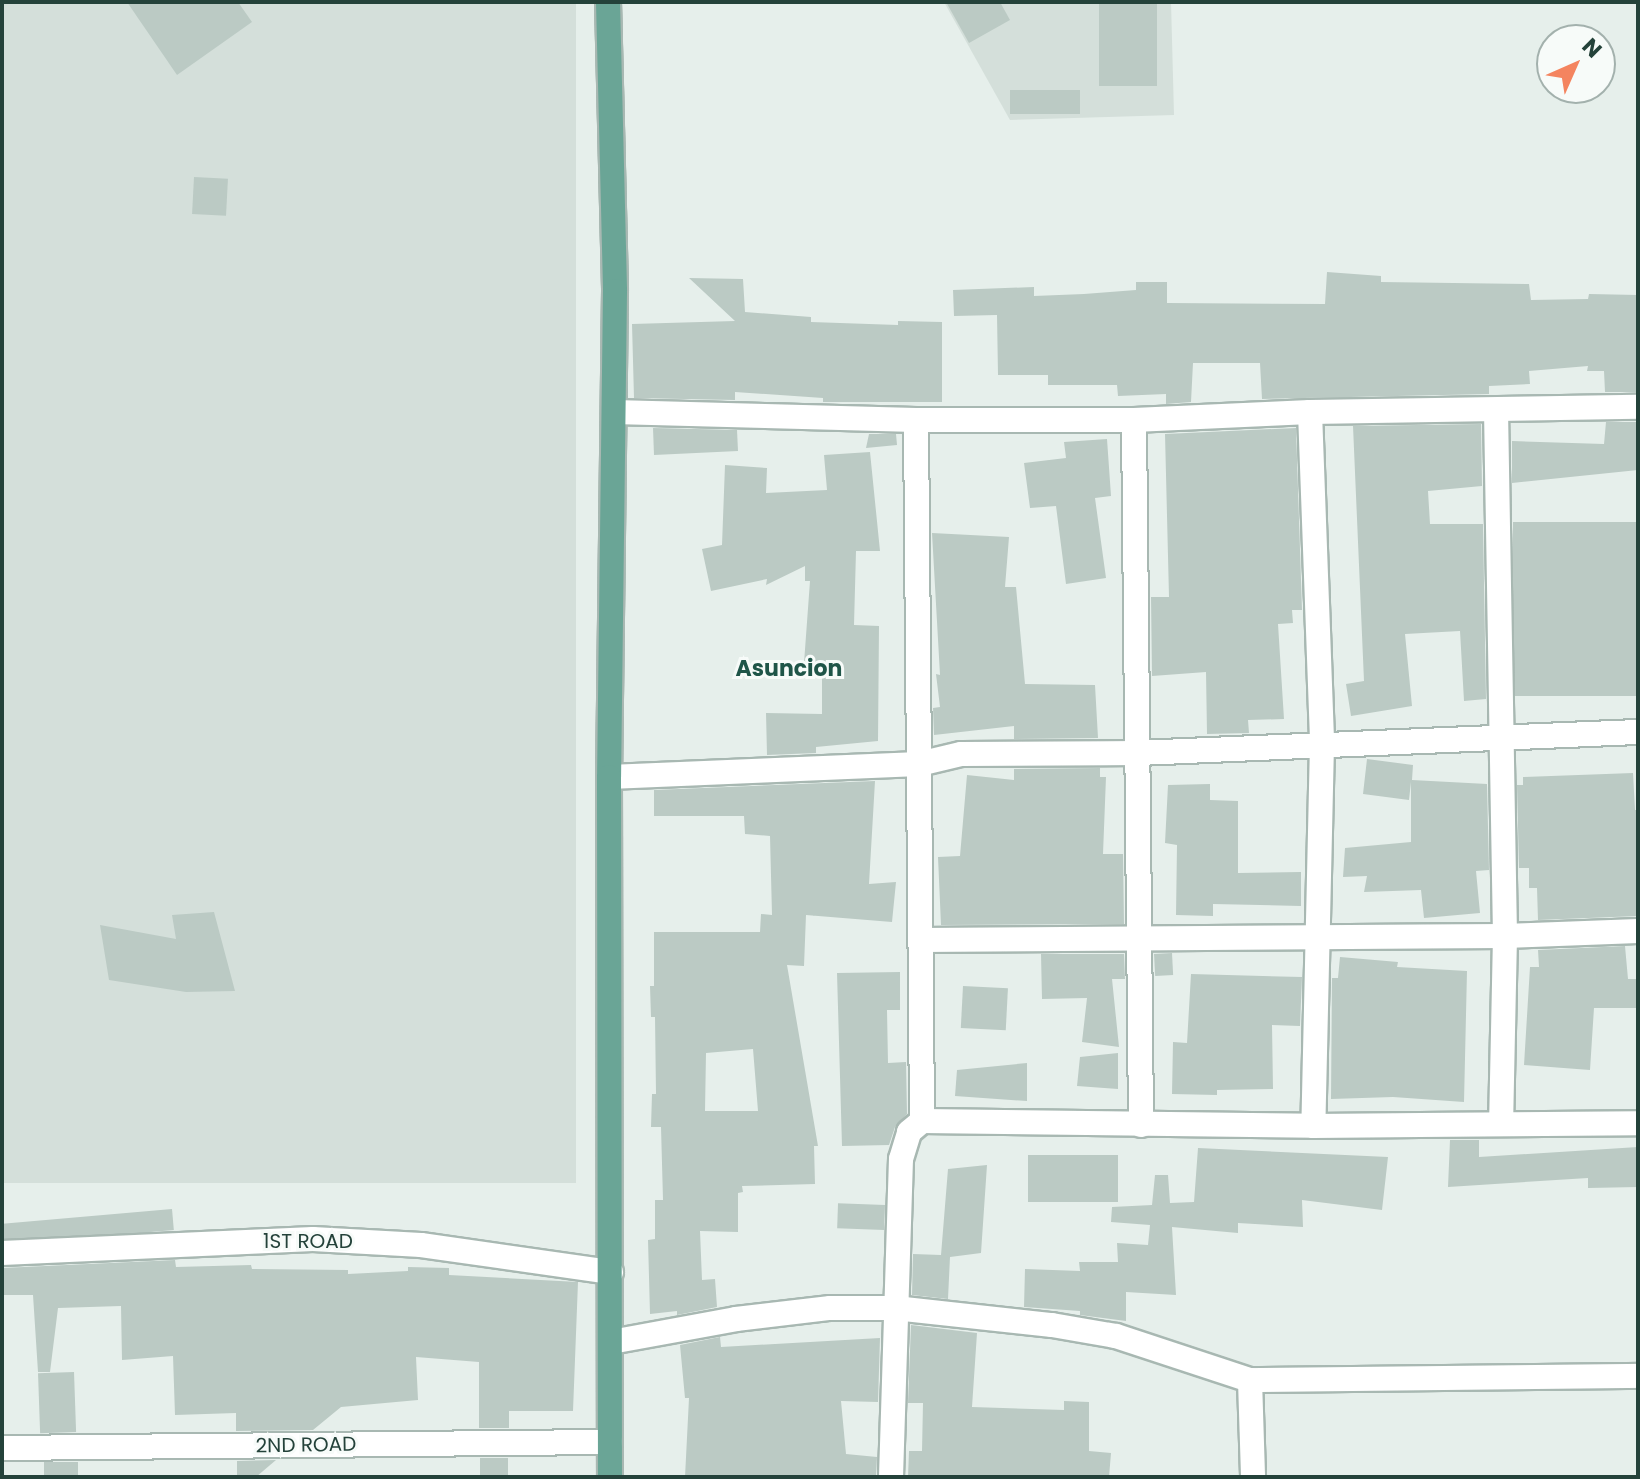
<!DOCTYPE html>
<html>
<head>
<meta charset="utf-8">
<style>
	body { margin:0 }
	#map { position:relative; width:1640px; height:1479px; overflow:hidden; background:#e6efeb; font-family:Poppins,sans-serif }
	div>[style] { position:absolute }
	.built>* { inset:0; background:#d4dfda; transform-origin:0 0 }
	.building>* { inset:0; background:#bbcac4; transform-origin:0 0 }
	.roads { filter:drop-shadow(2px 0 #a8b8b2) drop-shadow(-2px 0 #a8b8b2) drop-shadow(0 2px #a8b8b2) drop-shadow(0 -2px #a8b8b2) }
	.minor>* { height:24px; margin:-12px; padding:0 12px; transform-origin:12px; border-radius:12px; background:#fff }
	.major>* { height:24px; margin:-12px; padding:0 12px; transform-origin:12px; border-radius:12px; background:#6aa596 }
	span { translate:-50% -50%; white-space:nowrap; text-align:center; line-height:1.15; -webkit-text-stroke:6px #f7fbf9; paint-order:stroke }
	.street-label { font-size:20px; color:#24423a }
	.neighbourhood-label { font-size:22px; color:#1f5548; font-weight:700 }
	.frame { position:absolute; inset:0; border:4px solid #24423a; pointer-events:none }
	.north { position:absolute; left:1536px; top:24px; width:80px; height:80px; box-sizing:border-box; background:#f7fbf9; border:2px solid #a3b1ad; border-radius:50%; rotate:45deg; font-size:22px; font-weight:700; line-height:32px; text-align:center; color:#24423a }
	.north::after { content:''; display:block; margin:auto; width:28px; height:36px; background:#f4845f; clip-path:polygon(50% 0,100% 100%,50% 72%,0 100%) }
</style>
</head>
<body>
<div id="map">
	<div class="built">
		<div style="left:2px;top:2px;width:574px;height:1181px"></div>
		<div style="clip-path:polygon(944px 2px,1171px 2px,1174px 115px,1010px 120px)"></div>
	</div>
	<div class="building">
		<div style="clip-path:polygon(127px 2px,238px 2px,252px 22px,177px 75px)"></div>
		<div style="clip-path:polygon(946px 2px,1000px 2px,1010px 20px,969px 43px)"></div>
		<div style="left:1099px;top:2px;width:58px;height:84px"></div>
		<div style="left:1080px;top:90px;width:24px;height:70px;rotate:90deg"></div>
		<div style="left:194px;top:177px;width:34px;height:37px;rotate:3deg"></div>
		<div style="clip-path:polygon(1327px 272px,1381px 276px,1381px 282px,1529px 284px,1531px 300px,1588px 299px,1589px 294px,1638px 295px,1638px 392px,1605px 392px,1604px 371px,1587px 371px,1588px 366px,1529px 371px,1530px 384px,1489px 386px,1489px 394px,1262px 399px,1260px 363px,1193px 363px,1191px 402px,1166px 404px,1166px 394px,1118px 396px,1117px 385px,1048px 385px,1048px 375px,998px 375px,997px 315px,954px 316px,953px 290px,1034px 287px,1034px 296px,1084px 294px,1136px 290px,1136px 282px,1167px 282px,1167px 303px,1325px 304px)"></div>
		<div style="clip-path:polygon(689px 278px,743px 279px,745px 312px,811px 317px,811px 322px,898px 325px,898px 321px,942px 322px,942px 402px,823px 402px,823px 398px,735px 392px,735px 400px,634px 398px,632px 324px,735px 321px)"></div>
		<div style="clip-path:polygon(1606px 422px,1638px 422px,1638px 470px,1512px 483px,1512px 441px,1604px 444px)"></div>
		<div style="clip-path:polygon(1481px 424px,1482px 486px,1428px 491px,1430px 524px,1483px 524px,1486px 699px,1464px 701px,1460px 631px,1405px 634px,1412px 706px,1351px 716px,1346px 684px,1364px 681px,1353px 426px)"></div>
		<div style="clip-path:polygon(653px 428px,737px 430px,738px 451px,654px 455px)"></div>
		<div style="clip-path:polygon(1296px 428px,1302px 610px,1292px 610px,1293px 623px,1278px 624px,1284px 719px,1248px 720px,1249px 733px,1207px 734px,1206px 672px,1152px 676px,1151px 597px,1169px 597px,1165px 434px)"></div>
		<div style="clip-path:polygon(869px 434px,896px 434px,897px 445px,866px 448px)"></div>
		<div style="clip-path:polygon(1107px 439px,1111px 496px,1095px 498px,1106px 578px,1066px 584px,1056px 506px,1030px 508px,1024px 463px,1066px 458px,1064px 442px)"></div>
		<div style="clip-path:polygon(870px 452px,880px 551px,856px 551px,854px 625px,879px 626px,878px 741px,816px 747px,816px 753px,767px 755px,766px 713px,822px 714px,822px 665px,804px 663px,810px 581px,805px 581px,805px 566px,766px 585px,767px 579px,711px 591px,702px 549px,722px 545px,725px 465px,767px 468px,766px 493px,827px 490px,824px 455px)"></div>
		<div style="left:1638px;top:522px;width:174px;height:125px;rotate:90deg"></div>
		<div style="clip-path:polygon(932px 533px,1009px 537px,1005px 587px,1016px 587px,1025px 684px,1095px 685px,1098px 738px,1014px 739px,1014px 726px,934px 735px,933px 708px,940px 707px,936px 674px,940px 675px)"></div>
		<div style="clip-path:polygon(1367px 759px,1413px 765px,1412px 780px,1487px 784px,1489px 870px,1476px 871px,1480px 913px,1424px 918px,1421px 890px,1364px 892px,1367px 876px,1343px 877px,1345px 848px,1411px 842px,1411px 782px,1409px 800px,1363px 794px)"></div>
		<div style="clip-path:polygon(1100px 768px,1100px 777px,1106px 777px,1103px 854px,1123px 854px,1124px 924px,941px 925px,938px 857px,960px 856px,967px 775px,1014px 780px,1014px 769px)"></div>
		<div style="clip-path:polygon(1633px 773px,1635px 810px,1638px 810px,1638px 916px,1538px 920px,1537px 888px,1529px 888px,1529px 868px,1519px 868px,1517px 785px,1523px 785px,1523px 777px)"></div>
		<div style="clip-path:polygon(evenodd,875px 781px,869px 884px,896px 882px,892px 922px,806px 915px,804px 966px,787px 965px,818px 1146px,814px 1146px,815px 1184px,742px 1186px,743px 1192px,738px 1193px,738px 1232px,700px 1231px,702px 1280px,715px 1279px,717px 1307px,677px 1315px,677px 1311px,650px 1314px,648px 1240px,655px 1239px,655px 1200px,663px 1200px,661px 1127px,651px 1127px,652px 1094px,656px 1094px,655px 1017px,651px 1017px,650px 986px,654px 986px,654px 932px,760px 932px,761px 914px,772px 915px,770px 836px,745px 834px,744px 816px,654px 816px,654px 790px,875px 781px,753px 1049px,758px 1111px,705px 1111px,706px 1053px,753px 1049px)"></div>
		<div style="clip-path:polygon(1210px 784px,1210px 800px,1238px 801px,1238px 873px,1301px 872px,1301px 906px,1213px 904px,1213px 916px,1176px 915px,1177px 845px,1165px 843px,1168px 785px)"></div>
		<div style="clip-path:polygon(214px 912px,235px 991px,186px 992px,109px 980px,100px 925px,176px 939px,172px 915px)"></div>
		<div style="clip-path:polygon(1625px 946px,1628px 979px,1638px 979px,1638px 1008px,1594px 1008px,1590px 1070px,1524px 1065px,1530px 967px,1539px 967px,1538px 950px)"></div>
		<div style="left:1172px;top:953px;width:22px;height:18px;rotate:87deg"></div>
		<div style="clip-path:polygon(1041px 954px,1124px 954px,1125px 979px,1112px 979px,1119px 1047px,1082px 1042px,1087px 998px,1042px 999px)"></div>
		<div style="clip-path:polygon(1340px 957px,1398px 962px,1397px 967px,1467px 971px,1464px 1102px,1393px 1097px,1331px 1099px,1332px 978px,1338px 978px)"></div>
		<div style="clip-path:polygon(900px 972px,900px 1010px,887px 1010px,888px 1063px,906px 1062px,907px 1114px,895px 1127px,889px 1145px,842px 1146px,837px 973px)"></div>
		<div style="clip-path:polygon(1191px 974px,1302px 977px,1300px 1026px,1272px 1025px,1273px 1089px,1217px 1090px,1217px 1095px,1172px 1094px,1173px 1042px,1187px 1043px)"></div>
		<div style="left:963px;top:986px;width:45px;height:42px;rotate:3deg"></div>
		<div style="clip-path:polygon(1118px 1053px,1118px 1089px,1077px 1086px,1080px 1057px)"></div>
		<div style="clip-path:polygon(1027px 1063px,1027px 1101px,955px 1096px,957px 1070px)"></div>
		<div style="clip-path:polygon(1450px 1140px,1479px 1140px,1479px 1157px,1638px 1147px,1638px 1187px,1588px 1188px,1588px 1178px,1448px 1187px)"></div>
		<div style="clip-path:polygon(1198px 1148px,1388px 1157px,1382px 1210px,1302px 1200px,1303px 1227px,1238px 1223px,1238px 1233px,1172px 1227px,1176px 1295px,1126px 1292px,1126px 1321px,1080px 1315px,1080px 1311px,1024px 1307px,1025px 1269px,1080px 1271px,1079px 1262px,1118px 1262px,1117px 1243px,1148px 1245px,1150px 1225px,1111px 1222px,1112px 1207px,1152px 1205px,1155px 1175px,1168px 1175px,1170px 1203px,1194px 1202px)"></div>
		<div style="left:1118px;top:1155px;width:47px;height:90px;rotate:90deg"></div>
		<div style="clip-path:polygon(987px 1165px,981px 1253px,950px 1257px,948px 1299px,912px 1295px,913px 1254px,941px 1255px,948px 1169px)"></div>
		<div style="left:885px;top:1205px;width:25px;height:47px;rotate:92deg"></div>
		<div style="left:172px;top:1209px;width:21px;height:170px;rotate:85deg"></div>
		<div style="clip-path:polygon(175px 1260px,176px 1267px,251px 1265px,252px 1269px,348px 1270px,348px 1274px,408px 1271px,408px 1267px,449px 1268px,449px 1275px,578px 1282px,573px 1411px,509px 1411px,509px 1428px,479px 1428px,479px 1362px,416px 1357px,418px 1400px,341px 1407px,313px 1430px,236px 1431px,236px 1413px,175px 1415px,173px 1356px,122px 1360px,121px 1306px,58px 1308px,50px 1372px,38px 1372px,33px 1295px,2px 1295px,2px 1268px)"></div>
		<div style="clip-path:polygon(911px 1325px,977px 1333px,972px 1407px,1064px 1410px,1064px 1401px,1089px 1402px,1089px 1451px,1111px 1453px,1109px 1477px,908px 1477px,909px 1451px,922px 1451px,923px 1403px,908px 1403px)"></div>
		<div style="clip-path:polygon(720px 1337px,721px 1347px,880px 1338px,878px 1402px,841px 1401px,846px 1454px,877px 1457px,876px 1477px,685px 1477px,689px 1398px,685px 1398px,680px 1345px)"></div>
		<div style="left:74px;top:1372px;width:60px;height:36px;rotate:88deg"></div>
		<div style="left:480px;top:1458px;width:28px;height:19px"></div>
		<div style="clip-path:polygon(276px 1460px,256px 1477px,237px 1477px,237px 1461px)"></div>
		<div style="left:78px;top:1462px;width:15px;height:34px;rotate:90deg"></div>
	</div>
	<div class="roads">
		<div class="minor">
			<div style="left:1496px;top:410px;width:526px;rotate:89.02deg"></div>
			<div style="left:1505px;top:936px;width:188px;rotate:91.2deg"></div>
			<div style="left:614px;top:412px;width:302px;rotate:1.5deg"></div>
			<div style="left:916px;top:420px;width:218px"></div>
			<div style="left:1134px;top:420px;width:176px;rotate:-2.6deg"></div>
			<div style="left:1310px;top:412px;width:328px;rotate:-0.9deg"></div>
			<div style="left:1310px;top:412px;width:332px;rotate:87.9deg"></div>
			<div style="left:1322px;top:744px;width:382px;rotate:91.3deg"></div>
			<div style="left:916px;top:420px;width:701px;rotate:89.51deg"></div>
			<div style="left:922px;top:1121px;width:391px;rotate:0.7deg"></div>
			<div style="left:1313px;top:1126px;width:325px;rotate:-0.5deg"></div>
			<div style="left:1134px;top:420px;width:705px;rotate:89.43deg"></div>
			<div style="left:609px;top:777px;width:310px;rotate:-2.4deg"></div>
			<div style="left:919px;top:764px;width:43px;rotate:-13.4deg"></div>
			<div style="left:961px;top:754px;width:177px;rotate:-0.3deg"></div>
			<div style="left:1138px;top:753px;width:500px;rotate:-2.41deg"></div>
			<div style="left:921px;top:940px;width:584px;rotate:-0.39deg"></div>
			<div style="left:1505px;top:936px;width:133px;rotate:-2.2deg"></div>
			<div style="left:2px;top:1253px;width:311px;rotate:-2.6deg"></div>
			<div style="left:313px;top:1239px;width:108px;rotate:3.2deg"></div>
			<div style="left:421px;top:1245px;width:192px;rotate:8.1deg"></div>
			<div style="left:611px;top:1342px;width:127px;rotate:-10.4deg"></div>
			<div style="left:736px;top:1319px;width:95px;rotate:-6.7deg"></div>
			<div style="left:830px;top:1308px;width:65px"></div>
			<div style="left:895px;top:1308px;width:158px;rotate:6.2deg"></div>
			<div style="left:1052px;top:1325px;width:65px;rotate:9.8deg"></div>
			<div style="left:1116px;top:1336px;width:141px;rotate:18.2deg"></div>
			<div style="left:1250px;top:1380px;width:97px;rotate:88.2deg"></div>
			<div style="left:1250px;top:1380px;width:388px;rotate:-0.6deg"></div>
			<div style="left:2px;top:1448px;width:608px;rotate:-0.57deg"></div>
			<div style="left:891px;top:1477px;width:318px;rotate:-88.2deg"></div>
			<div style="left:901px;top:1159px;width:28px;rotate:-73deg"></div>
			<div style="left:909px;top:1132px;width:17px;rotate:-40deg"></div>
		</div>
		<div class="major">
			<div style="left:608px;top:2px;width:289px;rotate:88.6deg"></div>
			<div style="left:615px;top:291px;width:486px;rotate:90.7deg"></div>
			<div style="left:609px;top:777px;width:700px;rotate:89.92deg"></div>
		</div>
	</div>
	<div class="street-label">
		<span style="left:308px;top:1241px">1ST ROAD</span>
		<span style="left:306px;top:1445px;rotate:-1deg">2ND ROAD</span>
	</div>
	<div class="neighbourhood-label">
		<span style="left:789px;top:669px">Asuncion</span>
	</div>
	<div class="frame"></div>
	<div class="north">N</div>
</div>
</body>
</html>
